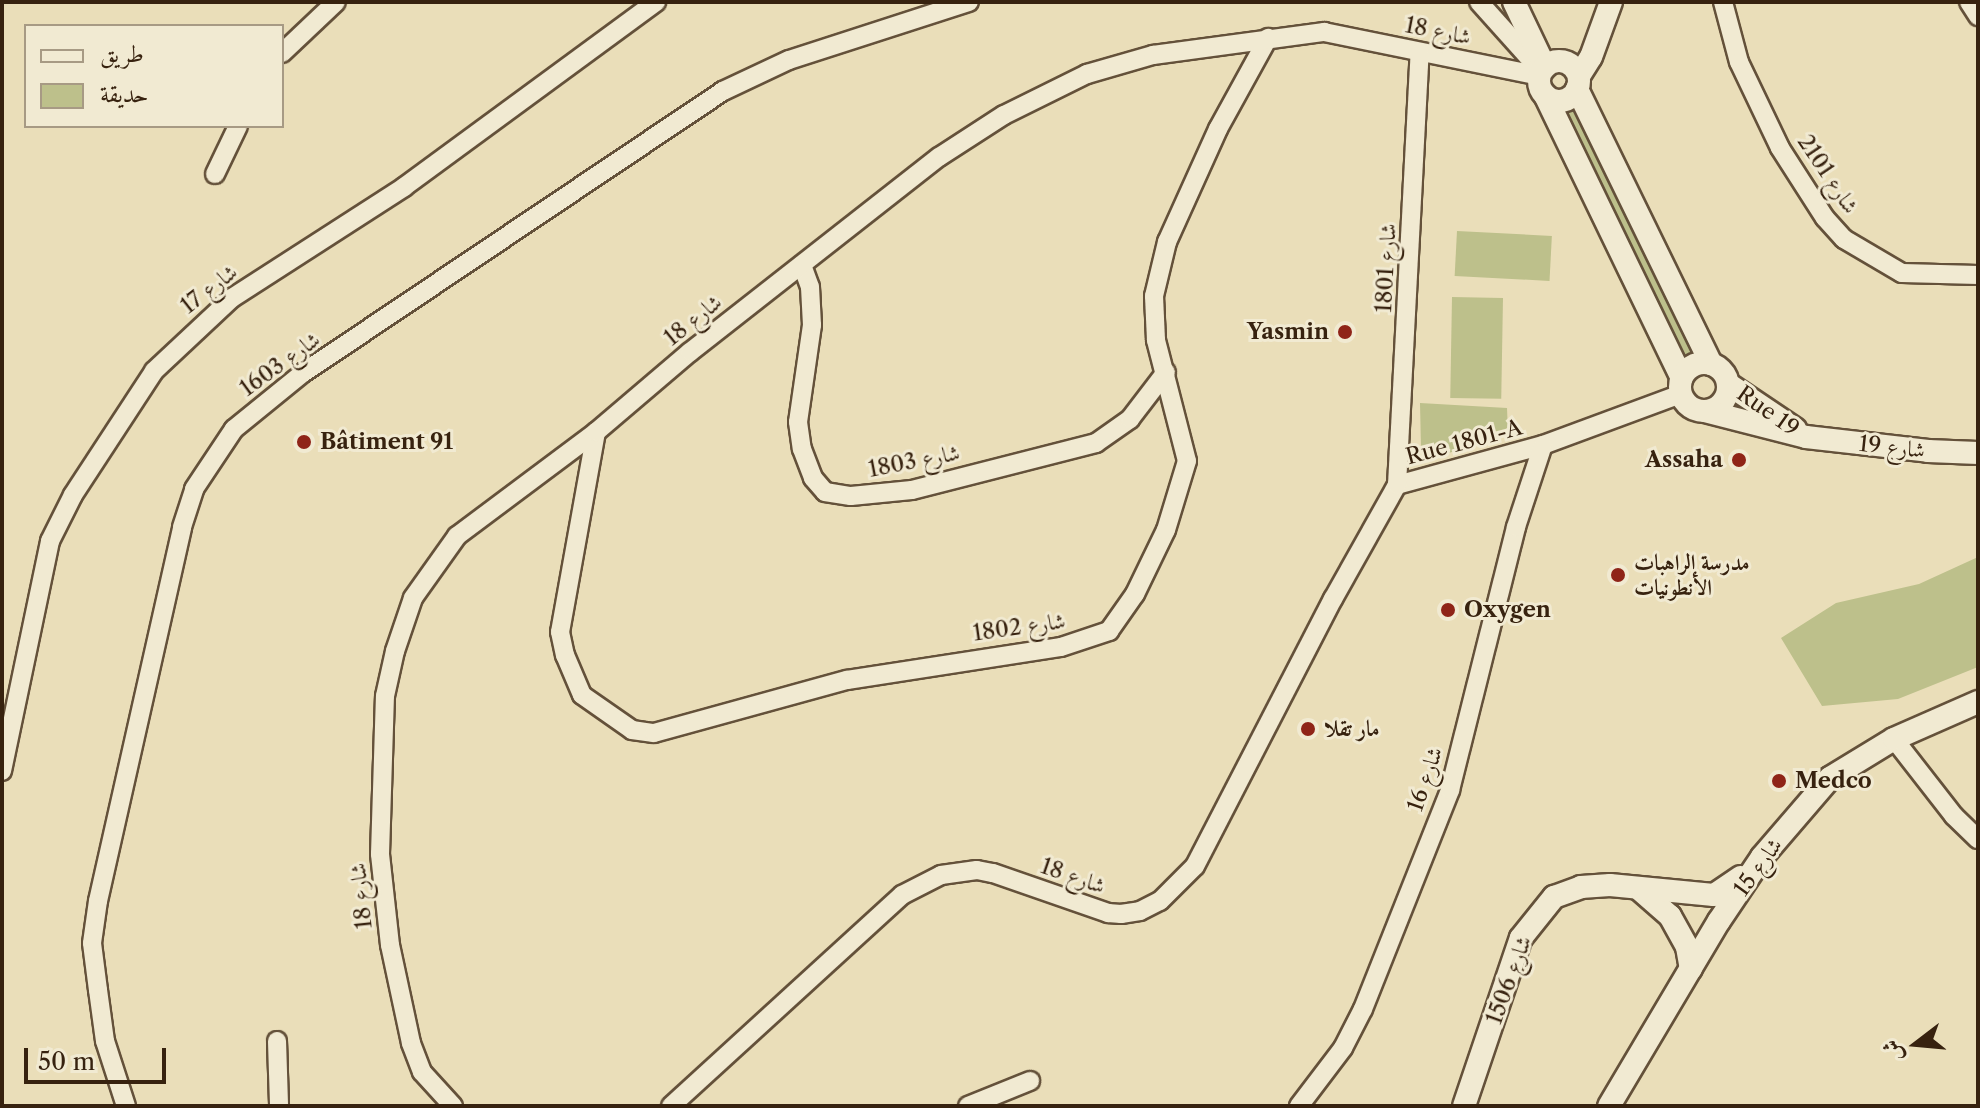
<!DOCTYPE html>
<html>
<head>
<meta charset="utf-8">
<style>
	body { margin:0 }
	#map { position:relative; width:1980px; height:1108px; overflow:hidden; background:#eadeb9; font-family:"Libre Caslon Text",Amiri,serif }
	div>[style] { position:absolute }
	.green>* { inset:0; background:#bdc08b; transform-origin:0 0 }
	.roads { filter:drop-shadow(2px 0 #64513a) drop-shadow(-2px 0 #64513a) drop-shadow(0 2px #64513a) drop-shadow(0 -2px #64513a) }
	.minor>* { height:18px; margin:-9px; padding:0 9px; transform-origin:9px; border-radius:9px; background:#f1ead2 }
	.tertiary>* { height:22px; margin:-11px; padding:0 11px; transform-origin:11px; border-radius:11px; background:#f1ead2 }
	.tertiary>.ring { margin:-11px; padding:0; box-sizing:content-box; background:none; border:22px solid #f1ead2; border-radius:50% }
	.dots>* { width:22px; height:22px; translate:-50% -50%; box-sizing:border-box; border:4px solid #f1ead2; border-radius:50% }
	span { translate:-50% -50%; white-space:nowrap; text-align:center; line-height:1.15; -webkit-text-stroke:6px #f1ead2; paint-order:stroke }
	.street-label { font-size:22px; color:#37220f }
	.poi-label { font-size:22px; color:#37220f; font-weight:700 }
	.right { translate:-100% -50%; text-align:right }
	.left { translate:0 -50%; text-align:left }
	.frame { position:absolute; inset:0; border:4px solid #37220f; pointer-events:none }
	.legend { position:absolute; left:24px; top:24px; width:260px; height:104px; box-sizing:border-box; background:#f1ead2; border:2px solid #a79a84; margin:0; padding:10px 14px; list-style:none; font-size:24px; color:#37220f }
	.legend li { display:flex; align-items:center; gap:16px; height:40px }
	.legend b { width:40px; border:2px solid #a79a84 }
	.north { position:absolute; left:1876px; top:1004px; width:80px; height:80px; -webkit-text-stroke:6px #f1ead2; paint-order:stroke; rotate:254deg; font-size:22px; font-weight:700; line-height:32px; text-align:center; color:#37220f }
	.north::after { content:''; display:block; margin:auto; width:28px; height:36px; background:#37220f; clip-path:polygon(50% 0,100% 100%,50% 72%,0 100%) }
	.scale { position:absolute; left:24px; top:1048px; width:142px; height:36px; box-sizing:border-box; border:4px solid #37220f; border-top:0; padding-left:10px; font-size:24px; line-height:28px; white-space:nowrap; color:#37220f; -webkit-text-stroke:6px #f1ead2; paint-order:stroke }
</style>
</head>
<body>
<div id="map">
	<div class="green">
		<div style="left:1574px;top:109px;width:271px;height:12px;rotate:64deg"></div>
		<div style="left:1457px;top:231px;width:95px;height:45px;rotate:3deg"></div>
		<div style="left:1452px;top:297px;width:51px;height:101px;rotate:1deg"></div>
		<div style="clip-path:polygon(1420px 403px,1507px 408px,1508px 433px,1431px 459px,1421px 449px)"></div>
		<div style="clip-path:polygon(1978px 557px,1978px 667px,1898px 699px,1822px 706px,1781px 638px,1836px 603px,1919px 584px)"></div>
	</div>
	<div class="roads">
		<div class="minor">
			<div style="left:1479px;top:2px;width:93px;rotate:48.1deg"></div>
			<div style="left:1723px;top:2px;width:62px;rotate:75.1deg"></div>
			<div style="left:1739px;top:62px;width:95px;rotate:64.5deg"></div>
			<div style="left:1780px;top:148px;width:83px;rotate:57.3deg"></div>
			<div style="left:1825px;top:218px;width:28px;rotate:48deg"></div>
			<div style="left:1844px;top:239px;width:67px;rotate:30.4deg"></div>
			<div style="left:1902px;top:273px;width:76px;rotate:1.5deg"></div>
			<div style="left:1969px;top:2px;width:17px;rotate:57deg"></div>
			<div style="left:282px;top:53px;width:74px;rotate:-43.4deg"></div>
			<div style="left:215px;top:174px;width:53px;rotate:-64.4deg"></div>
			<div style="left:802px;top:265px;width:23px;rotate:70deg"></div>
			<div style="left:810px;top:287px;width:38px;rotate:87deg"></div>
			<div style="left:812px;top:325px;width:98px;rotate:98.2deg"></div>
			<div style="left:798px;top:422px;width:27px;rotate:82deg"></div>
			<div style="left:802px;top:449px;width:31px;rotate:69deg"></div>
			<div style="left:813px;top:478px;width:18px;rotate:49deg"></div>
			<div style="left:825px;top:492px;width:26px;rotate:9deg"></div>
			<div style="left:851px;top:496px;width:61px;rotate:-5.6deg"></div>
			<div style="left:912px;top:490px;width:190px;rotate:-14.3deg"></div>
			<div style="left:1096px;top:443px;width:42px;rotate:-35.2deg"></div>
			<div style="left:1130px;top:419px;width:59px;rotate:-52.5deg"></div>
			<div style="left:596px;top:432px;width:203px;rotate:100.2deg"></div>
			<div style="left:560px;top:632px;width:24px;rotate:78deg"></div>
			<div style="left:565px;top:655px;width:43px;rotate:67deg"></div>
			<div style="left:582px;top:695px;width:61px;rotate:35deg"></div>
			<div style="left:632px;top:730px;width:22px;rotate:8deg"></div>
			<div style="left:654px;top:733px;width:200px;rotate:-15.4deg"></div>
			<div style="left:847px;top:680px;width:217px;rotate:-8.8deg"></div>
			<div style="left:1061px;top:647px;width:51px;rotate:-18.4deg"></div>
			<div style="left:1109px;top:631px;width:45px;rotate:-54.9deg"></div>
			<div style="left:1135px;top:594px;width:71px;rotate:-64.2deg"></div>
			<div style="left:1166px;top:530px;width:72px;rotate:-73.1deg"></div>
			<div style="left:1187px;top:461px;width:125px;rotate:-104.4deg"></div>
			<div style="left:1156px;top:340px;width:44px;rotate:-92.6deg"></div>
			<div style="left:1154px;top:296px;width:56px;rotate:-76.5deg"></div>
			<div style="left:1167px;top:242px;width:124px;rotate:-65.7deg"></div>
			<div style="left:1218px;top:129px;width:104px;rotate:-61.2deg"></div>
			<div style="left:1397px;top:485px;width:151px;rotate:-15.3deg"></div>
			<div style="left:1543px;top:445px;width:147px;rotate:-20.3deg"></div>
			<div style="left:1894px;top:739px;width:98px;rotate:52.1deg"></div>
			<div style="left:1954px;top:816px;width:33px;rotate:44deg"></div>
			<div style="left:2px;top:771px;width:235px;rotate:-78.2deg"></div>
			<div style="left:50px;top:541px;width:51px;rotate:-63.4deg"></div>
			<div style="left:73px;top:495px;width:148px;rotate:-56.8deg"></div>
			<div style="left:154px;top:371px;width:107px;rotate:-43.1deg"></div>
			<div style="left:232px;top:298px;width:205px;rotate:-32.8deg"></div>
			<div style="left:404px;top:187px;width:313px;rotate:-36.3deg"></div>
			<div style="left:277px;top:1041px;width:65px;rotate:88.2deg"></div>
			<div style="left:126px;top:1106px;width:68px;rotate:-107.9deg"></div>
			<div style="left:105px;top:1041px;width:51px;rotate:-97.8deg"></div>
			<div style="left:98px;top:990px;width:47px;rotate:-97.3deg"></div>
			<div style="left:92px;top:943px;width:42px;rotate:-81.9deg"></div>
			<div style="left:98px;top:901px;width:383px;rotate:-77.3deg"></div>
			<div style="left:182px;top:527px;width:40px;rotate:-72deg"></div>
			<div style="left:194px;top:489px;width:72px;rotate:-56.3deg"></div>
			<div style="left:234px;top:429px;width:89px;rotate:-39.1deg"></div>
			<div style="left:303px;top:373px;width:506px;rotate:-33.88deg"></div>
			<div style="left:723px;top:91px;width:73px;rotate:-25.2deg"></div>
			<div style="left:789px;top:60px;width:189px;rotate:-17.9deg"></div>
			<div style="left:453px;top:1106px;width:46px;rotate:-132.4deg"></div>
			<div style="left:422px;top:1072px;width:31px;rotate:-111deg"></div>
			<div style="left:411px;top:1043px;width:100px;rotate:-102.1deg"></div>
			<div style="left:390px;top:945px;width:92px;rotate:-96.3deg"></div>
			<div style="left:380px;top:854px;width:158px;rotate:-88.2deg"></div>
			<div style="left:385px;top:696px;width:46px;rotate:-77.5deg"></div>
			<div style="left:395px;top:651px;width:56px;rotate:-71.2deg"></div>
			<div style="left:413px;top:598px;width:76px;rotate:-54.6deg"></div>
			<div style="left:457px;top:536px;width:174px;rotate:-36.8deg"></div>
			<div style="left:596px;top:432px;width:123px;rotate:-40.4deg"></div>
			<div style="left:690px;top:352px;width:316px;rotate:-38.1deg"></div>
			<div style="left:939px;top:157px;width:77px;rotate:-32.9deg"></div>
			<div style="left:1004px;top:115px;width:93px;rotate:-26.3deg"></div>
			<div style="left:1087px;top:74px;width:69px;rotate:-16.1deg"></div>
			<div style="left:1153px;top:55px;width:173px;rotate:-7.7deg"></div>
			<div style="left:1324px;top:32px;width:220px;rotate:11.5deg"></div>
			<div style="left:671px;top:1106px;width:313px;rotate:-42.4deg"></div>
			<div style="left:902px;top:895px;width:44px;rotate:-27.1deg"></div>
			<div style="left:941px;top:875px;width:36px;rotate:-8deg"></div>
			<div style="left:977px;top:870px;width:16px;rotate:11deg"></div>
			<div style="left:993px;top:873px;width:122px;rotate:19.2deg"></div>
			<div style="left:1108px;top:913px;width:13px;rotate:4deg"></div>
			<div style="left:1121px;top:914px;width:19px;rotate:-9deg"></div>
			<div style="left:1140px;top:911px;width:22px;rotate:-27deg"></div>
			<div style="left:1160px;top:901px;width:49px;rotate:-45deg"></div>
			<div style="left:1195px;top:866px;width:301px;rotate:-62.7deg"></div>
			<div style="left:1333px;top:599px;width:131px;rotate:-60.7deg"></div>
			<div style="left:1397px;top:485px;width:433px;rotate:-87deg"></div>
			<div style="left:968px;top:1106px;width:67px;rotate:-22deg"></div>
			<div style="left:1299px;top:1106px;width:73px;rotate:-52.8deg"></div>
			<div style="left:1343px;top:1048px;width:44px;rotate:-62.9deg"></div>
			<div style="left:1363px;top:1009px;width:236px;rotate:-68.3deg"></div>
			<div style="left:1450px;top:790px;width:271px;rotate:-75.9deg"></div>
			<div style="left:1516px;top:527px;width:86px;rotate:-71.8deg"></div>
		</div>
		<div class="tertiary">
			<div style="left:1514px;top:2px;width:72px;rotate:64.5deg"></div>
			<div class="ring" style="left:1539px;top:61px;width:18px;height:18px"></div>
			<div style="left:1579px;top:76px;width:22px;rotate:-58deg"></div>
			<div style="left:1591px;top:57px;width:59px;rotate:-70deg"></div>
			<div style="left:1577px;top:89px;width:306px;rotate:64deg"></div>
			<div style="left:1545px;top:95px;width:314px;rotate:64.2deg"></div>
			<div class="ring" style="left:1680px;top:363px;width:26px;height:26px"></div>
			<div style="left:1728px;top:384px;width:81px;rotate:33.9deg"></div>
			<div style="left:1705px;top:411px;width:104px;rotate:14.4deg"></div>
			<div style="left:1806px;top:437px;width:123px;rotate:6.5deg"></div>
			<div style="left:1928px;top:451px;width:50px;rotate:2.3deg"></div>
			<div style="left:1639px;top:889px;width:41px;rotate:41.1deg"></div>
			<div style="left:1670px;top:916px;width:35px;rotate:61deg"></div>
			<div style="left:1687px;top:947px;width:22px;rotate:80deg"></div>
			<div style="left:1464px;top:1106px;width:177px;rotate:-71.3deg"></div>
			<div style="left:1521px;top:938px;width:53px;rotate:-51.2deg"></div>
			<div style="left:1554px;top:897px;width:29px;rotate:-20deg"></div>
			<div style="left:1581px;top:887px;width:29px;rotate:-4deg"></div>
			<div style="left:1610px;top:885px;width:104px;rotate:5.5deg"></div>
			<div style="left:1714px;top:895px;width:32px;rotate:-34deg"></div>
			<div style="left:1609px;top:1106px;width:215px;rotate:-59.3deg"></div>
			<div style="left:1719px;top:921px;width:77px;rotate:-56.1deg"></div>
			<div style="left:1762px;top:857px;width:104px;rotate:-49.3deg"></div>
			<div style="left:1830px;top:778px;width:75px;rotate:-31.4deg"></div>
			<div style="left:1894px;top:739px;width:92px;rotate:-23.8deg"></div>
		</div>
	</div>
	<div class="dots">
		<div style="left:1345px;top:332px;background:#8f2418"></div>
		<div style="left:304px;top:442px;background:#8f2418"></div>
		<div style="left:1739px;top:460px;background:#8f2418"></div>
		<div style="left:1618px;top:575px;background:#8f2418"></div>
		<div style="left:1448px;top:610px;background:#8f2418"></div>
		<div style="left:1308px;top:729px;background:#8f2418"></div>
		<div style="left:1779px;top:781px;background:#8f2418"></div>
	</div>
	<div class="street-label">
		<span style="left:1438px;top:31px;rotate:11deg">شارع 18</span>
		<span style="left:1828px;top:174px;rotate:56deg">شارع 2101</span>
		<span style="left:1386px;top:268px;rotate:-87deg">شارع 1801</span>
		<span style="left:209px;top:289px;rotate:-38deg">شارع 17</span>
		<span style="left:693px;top:320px;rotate:-39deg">شارع 18</span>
		<span style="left:280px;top:364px;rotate:-36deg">شارع 1603</span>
		<span style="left:1768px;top:411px;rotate:35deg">Rue 19</span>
		<span style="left:1464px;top:442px;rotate:-15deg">Rue 1801-A</span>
		<span style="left:1892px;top:447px;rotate:6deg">شارع 19</span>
		<span style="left:914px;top:461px;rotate:-11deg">شارع 1803</span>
		<span style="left:1019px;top:627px;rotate:-8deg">شارع 1802</span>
		<span style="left:1425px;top:779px;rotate:-71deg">شارع 16</span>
		<span style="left:1758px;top:867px;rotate:-54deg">شارع 15</span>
		<span style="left:1073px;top:876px;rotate:19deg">شارع 18</span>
		<span style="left:361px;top:896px;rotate:-96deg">شارع 18</span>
		<span style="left:1509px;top:980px;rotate:-70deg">شارع 1506</span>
	</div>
	<div class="poi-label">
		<span class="right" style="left:1329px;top:332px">Yasmin</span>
		<span class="left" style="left:320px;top:442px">Bâtiment 91</span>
		<span class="right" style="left:1723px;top:460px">Assaha</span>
		<span class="left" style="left:1634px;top:575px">مدرسة الراهبات<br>الأنطونيات</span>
		<span class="left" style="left:1464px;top:610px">Oxygen</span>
		<span class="left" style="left:1324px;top:729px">مار تقلا</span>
		<span class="left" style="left:1795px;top:781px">Medco</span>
	</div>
	<div class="frame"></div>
	<ul class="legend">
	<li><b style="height:10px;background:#f1ead2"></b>طريق</li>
	<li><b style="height:22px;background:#bdc08b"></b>حديقة</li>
	</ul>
	<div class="north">ش</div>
	<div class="scale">50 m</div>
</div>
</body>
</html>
